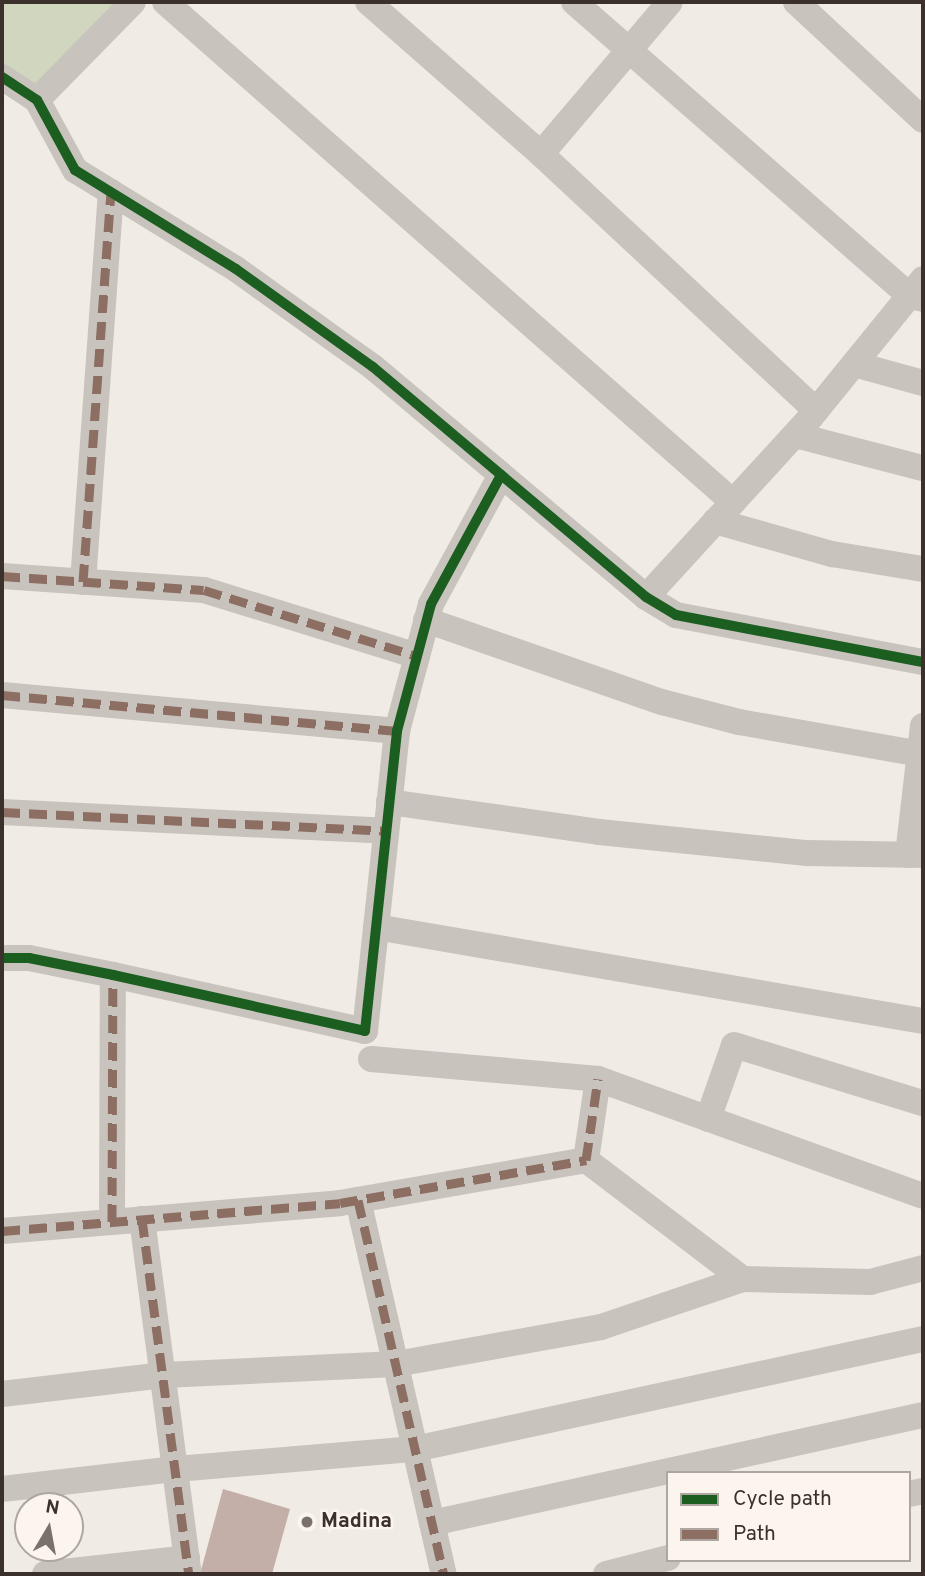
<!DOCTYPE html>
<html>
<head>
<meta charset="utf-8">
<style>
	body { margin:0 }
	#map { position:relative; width:925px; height:1576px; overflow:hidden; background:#f0ebe5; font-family:Overpass,sans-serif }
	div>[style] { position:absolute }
	.green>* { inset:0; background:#d1d6bf }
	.building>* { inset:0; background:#c3afa7 }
	.street>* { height:26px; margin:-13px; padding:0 13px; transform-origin:13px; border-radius:13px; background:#c9c3be }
	.quiet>* { height:9px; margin-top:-4.5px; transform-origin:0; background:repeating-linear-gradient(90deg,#8d6e63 0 18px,transparent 0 27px) }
	.cycleway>* { height:10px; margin:-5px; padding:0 5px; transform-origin:5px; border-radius:5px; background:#1b5e20 }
	.dots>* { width:19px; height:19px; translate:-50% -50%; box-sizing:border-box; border:4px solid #fbf5ee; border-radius:50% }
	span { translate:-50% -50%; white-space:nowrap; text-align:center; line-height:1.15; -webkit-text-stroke:5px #fbf5ee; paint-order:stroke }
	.poi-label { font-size:21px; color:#3b302b; font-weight:700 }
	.left { translate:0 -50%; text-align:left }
	.frame { position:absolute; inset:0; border:4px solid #3b302b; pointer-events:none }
	.legend { position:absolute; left:666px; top:1471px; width:245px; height:91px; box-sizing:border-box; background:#fbf5ee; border:2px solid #aea6a0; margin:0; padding:9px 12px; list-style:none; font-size:21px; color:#3b302b }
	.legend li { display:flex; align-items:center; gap:14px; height:35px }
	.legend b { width:35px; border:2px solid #aea6a0 }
	.north { position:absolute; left:14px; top:1492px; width:70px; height:70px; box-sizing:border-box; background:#fbf5ee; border:2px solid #aea6a0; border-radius:50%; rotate:10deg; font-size:19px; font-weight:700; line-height:28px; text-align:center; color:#3b302b }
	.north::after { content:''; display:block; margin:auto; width:24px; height:32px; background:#7a716c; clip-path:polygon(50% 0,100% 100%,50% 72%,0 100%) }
</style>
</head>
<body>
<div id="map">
	<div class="green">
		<div style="clip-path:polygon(2px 2px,136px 2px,34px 94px,2px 76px)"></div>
	</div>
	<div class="building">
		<div style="clip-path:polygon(223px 1489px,290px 1509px,272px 1574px,200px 1574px)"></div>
	</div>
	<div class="street">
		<div style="left:165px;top:2px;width:757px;rotate:41.36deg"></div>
		<div style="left:368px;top:2px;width:230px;rotate:41.3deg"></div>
		<div style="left:541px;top:154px;width:376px;rotate:43deg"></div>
		<div style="left:574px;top:2px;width:446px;rotate:41.2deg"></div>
		<div style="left:910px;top:296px;width:13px;rotate:13deg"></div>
		<div style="left:796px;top:2px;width:173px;rotate:42.9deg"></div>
		<div style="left:2px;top:77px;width:42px;rotate:33.3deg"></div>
		<div style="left:37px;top:100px;width:80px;rotate:61.5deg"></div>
		<div style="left:75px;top:170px;width:189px;rotate:31.6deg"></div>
		<div style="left:236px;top:269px;width:168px;rotate:35.6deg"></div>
		<div style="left:373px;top:367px;width:357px;rotate:40.1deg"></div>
		<div style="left:646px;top:597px;width:35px;rotate:31deg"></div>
		<div style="left:676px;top:615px;width:251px;rotate:10.8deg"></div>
		<div style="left:37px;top:100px;width:137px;rotate:-45.6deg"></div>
		<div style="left:541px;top:154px;width:199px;rotate:-49.7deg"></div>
		<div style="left:854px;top:364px;width:72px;rotate:15.4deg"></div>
		<div style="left:795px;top:435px;width:132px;rotate:14.5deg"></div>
		<div style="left:715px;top:521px;width:122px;rotate:15.8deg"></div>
		<div style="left:832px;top:554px;width:92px;rotate:9.4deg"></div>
		<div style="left:2px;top:576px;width:202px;rotate:4deg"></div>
		<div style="left:204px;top:590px;width:223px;rotate:17.2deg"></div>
		<div style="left:83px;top:582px;width:391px;rotate:-85.9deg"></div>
		<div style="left:646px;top:597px;width:243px;rotate:-47.5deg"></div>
		<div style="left:810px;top:418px;width:179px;rotate:-50.9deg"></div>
		<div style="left:426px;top:620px;width:250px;rotate:19.2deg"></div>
		<div style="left:662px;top:702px;width:80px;rotate:14.6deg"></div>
		<div style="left:739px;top:722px;width:185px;rotate:10deg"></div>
		<div style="left:2px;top:695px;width:397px;rotate:5.2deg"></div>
		<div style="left:389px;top:802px;width:212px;rotate:8.1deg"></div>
		<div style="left:599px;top:832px;width:209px;rotate:5.8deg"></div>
		<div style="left:807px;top:853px;width:116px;rotate:1deg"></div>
		<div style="left:2px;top:812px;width:384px;rotate:2.8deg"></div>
		<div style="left:908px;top:855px;width:130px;rotate:-83.4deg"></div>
		<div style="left:376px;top:927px;width:555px;rotate:9.75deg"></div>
		<div style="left:2px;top:958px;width:27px"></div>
		<div style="left:29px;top:958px;width:86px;rotate:11.4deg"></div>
		<div style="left:113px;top:975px;width:258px;rotate:12.5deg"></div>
		<div style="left:365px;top:1031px;width:302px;rotate:-83.9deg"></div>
		<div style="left:397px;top:731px;width:131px;rotate:-75deg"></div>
		<div style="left:431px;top:604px;width:147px;rotate:-61.5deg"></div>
		<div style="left:371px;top:1059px;width:228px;rotate:5deg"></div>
		<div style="left:598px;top:1079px;width:345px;rotate:19.8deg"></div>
		<div style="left:708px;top:1119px;width:78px;rotate:-70.6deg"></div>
		<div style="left:734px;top:1045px;width:198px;rotate:17.1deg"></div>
		<div style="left:586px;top:1160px;width:197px;rotate:37.2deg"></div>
		<div style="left:358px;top:1200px;width:384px;rotate:77.1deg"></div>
		<div style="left:142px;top:1219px;width:358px;rotate:82.5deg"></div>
		<div style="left:112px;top:1222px;width:247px;rotate:-89.8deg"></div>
		<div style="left:2px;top:1231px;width:339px;rotate:-4.7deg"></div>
		<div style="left:340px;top:1203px;width:250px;rotate:-9.9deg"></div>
		<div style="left:586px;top:1160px;width:82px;rotate:-81.6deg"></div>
		<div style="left:2px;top:1394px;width:163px;rotate:-6.7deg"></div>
		<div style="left:164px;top:1375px;width:232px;rotate:-2.7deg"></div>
		<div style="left:396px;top:1364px;width:208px;rotate:-10.2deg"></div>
		<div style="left:601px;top:1327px;width:150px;rotate:-18.7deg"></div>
		<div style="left:743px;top:1279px;width:127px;rotate:1.4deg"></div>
		<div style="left:870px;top:1282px;width:55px;rotate:-14.8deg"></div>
		<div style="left:2px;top:1489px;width:175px;rotate:-6.6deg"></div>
		<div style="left:176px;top:1469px;width:240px;rotate:-4.8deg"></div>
		<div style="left:415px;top:1449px;width:520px;rotate:-12.22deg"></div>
		<div style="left:909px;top:1494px;width:14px;rotate:-12deg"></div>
		<div style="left:432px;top:1523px;width:503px;rotate:-12.41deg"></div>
		<div style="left:45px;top:1574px;width:143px;rotate:-6.4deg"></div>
		<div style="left:606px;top:1574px;width:64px;rotate:-14.5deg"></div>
	</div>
	<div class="quiet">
		<div style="left:2px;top:576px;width:202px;rotate:4deg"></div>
		<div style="left:204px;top:590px;width:223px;rotate:17.2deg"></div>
		<div style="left:83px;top:582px;width:391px;rotate:-85.9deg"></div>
		<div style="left:2px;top:695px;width:397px;rotate:5.2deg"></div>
		<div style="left:2px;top:812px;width:384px;rotate:2.8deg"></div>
		<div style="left:358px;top:1200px;width:384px;rotate:77.1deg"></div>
		<div style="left:142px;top:1219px;width:358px;rotate:82.5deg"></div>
		<div style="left:112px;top:1222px;width:247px;rotate:-89.8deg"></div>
		<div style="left:2px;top:1231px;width:339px;rotate:-4.7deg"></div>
		<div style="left:340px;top:1203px;width:250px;rotate:-9.9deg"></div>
		<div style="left:586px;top:1160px;width:82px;rotate:-81.6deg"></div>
	</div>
	<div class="cycleway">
		<div style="left:2px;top:77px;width:42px;rotate:33.3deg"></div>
		<div style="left:37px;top:100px;width:80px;rotate:61.5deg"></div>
		<div style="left:75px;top:170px;width:189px;rotate:31.6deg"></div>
		<div style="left:236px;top:269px;width:168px;rotate:35.6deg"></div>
		<div style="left:373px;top:367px;width:357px;rotate:40.1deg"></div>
		<div style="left:646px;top:597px;width:35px;rotate:31deg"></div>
		<div style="left:676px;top:615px;width:251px;rotate:10.8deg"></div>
		<div style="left:2px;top:958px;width:27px"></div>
		<div style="left:29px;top:958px;width:86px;rotate:11.4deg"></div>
		<div style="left:113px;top:975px;width:258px;rotate:12.5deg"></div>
		<div style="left:365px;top:1031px;width:302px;rotate:-83.9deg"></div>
		<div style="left:397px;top:731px;width:131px;rotate:-75deg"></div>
		<div style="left:431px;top:604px;width:147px;rotate:-61.5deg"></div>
	</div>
	<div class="dots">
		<div style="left:307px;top:1522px;background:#7a716c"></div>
	</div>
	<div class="poi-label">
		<span class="left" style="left:321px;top:1522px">Madina</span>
	</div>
	<div class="frame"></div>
	<ul class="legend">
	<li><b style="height:9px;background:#1b5e20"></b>Cycle path</li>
	<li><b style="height:9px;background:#8d6e63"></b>Path</li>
	</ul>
	<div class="north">N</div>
</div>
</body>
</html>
